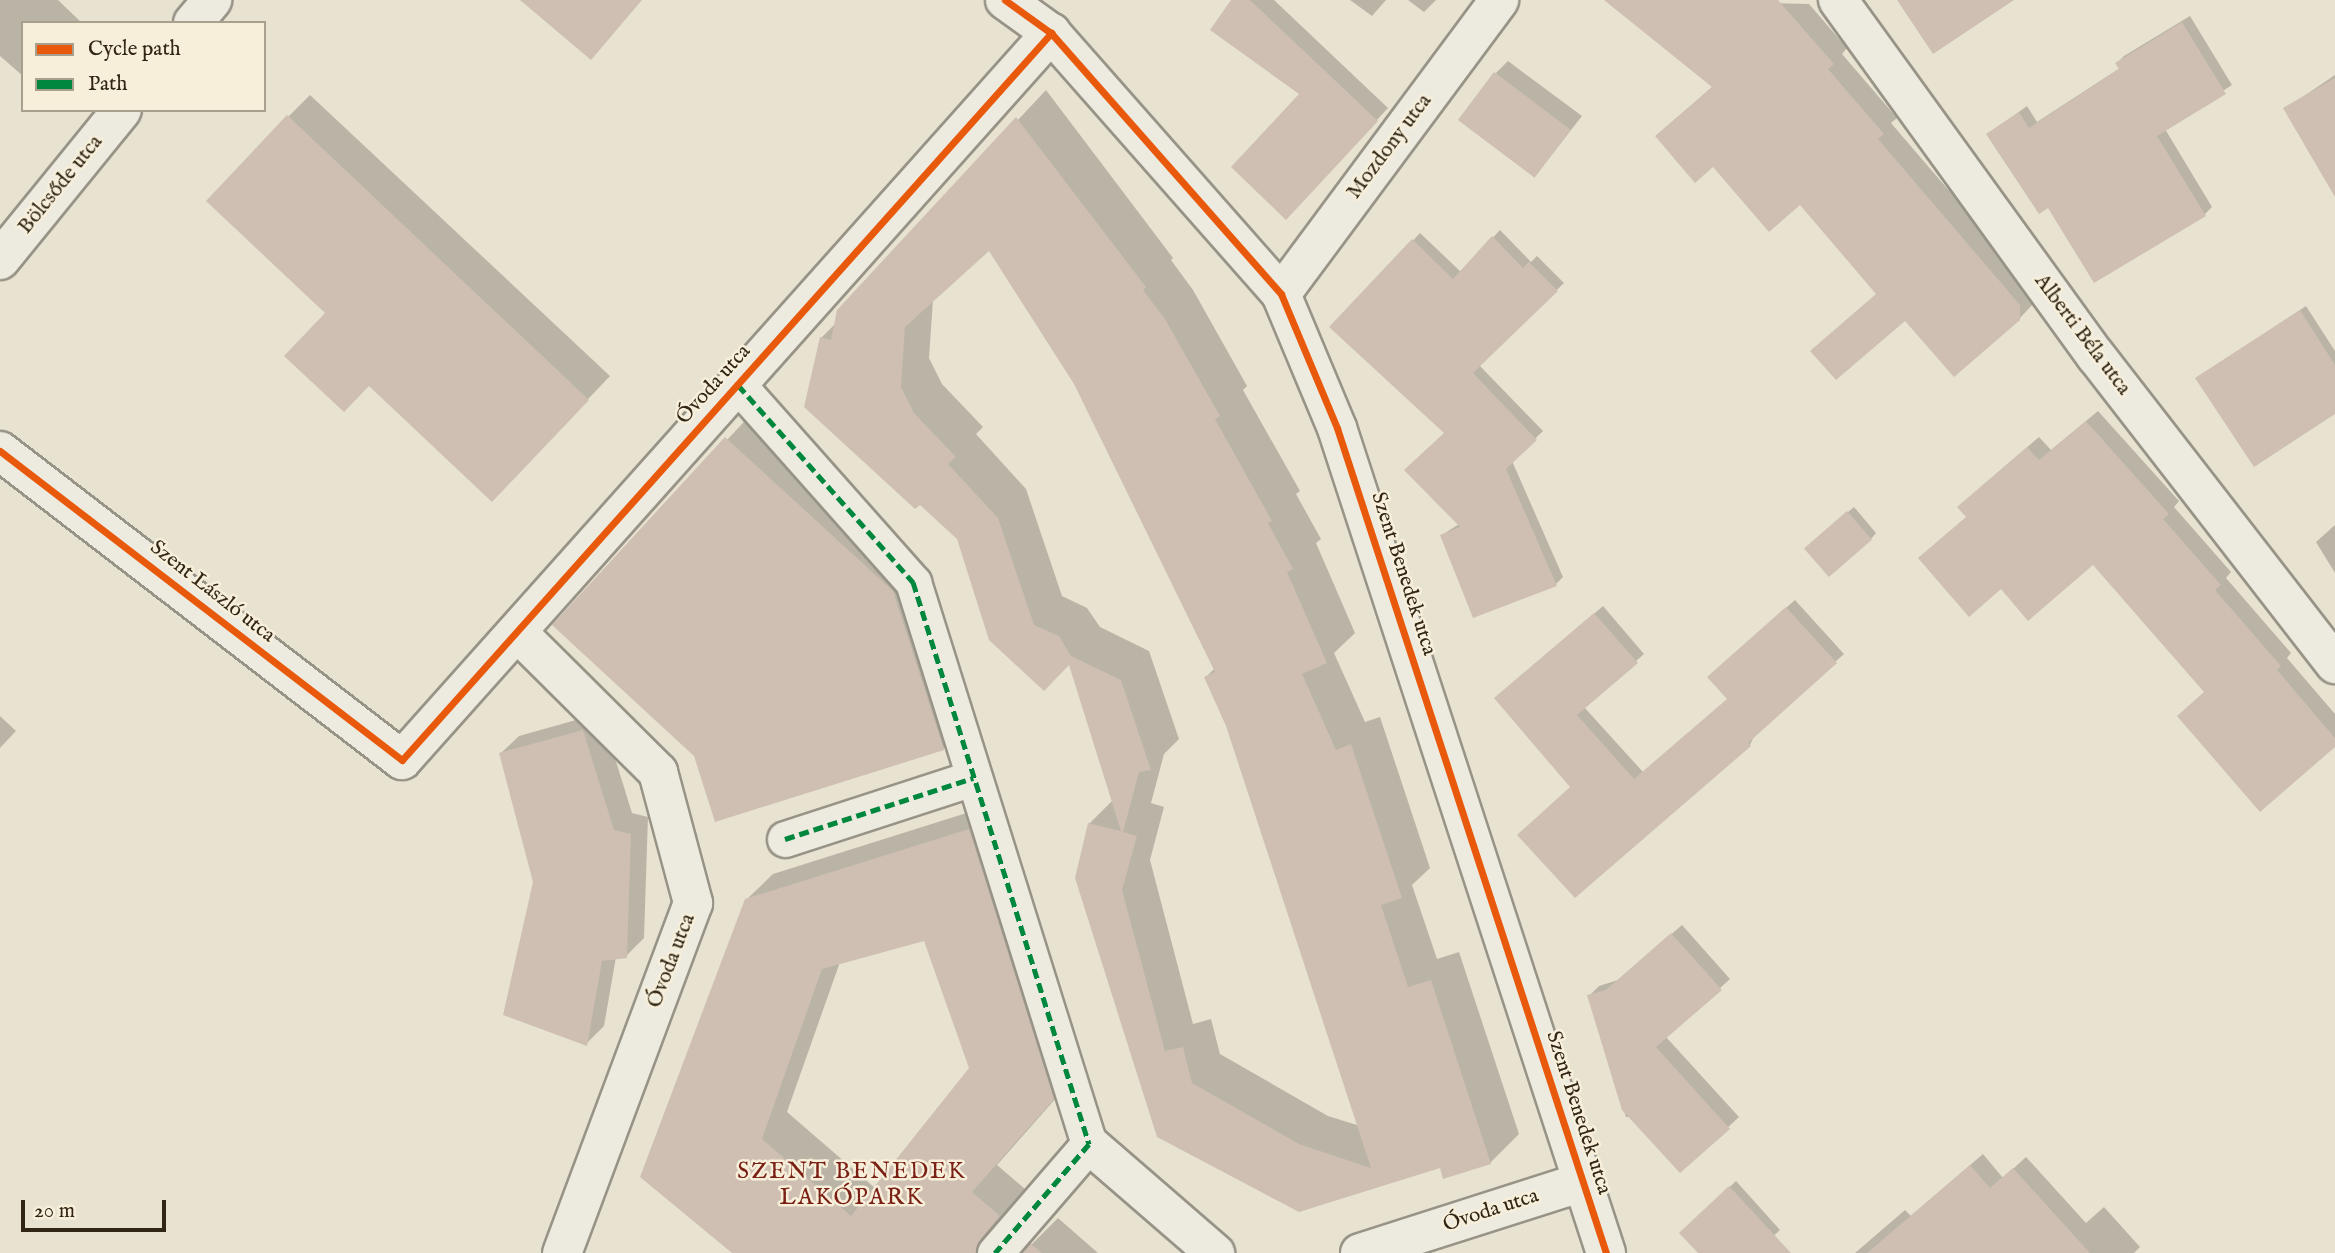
<!DOCTYPE html>
<html>
<head>
<meta charset="utf-8">
<style>
	body { margin:0 }
	#map { position:relative; width:2335px; height:1253px; overflow:hidden; background:#e8e2d0; font-family:"IM FELL English",serif }
	div>[style] { position:absolute }
	.shadow>* { inset:0; background:#0003 }
	.building>* { inset:0; background:#cebfb2; transform-origin:0 0 }
	.roads { filter:drop-shadow(2px 0 #989387) drop-shadow(-2px 0 #989387) drop-shadow(0 2px #989387) drop-shadow(0 -2px #989387) }
	.pedestrian>* { height:35px; margin:-17.5px; padding:0 17.5px; transform-origin:17.5px; border-radius:17.5px; background:#edeae0 }
	.minor>* { height:38px; margin:-19px; padding:0 19px; transform-origin:19px; border-radius:19px; background:#edeae0 }
	.quiet>* { height:5px; margin-top:-2.5px; transform-origin:0; background:repeating-linear-gradient(90deg,#00873e 0 10px,transparent 0 15px) }
	.cycleway>* { height:7px; margin:-3.5px; padding:0 3.5px; transform-origin:3.5px; border-radius:3.5px; background:#e8590c }
	span { translate:-50% -50%; white-space:nowrap; text-align:center; line-height:1.15; -webkit-text-stroke:5px #f7efda; paint-order:stroke }
	.street-label { font-size:21px; color:#312616 }
	.neighbourhood-label { font-size:23px; color:#7a1f14; letter-spacing:2px }
	.legend { position:absolute; left:21px; top:21px; width:245px; height:91px; box-sizing:border-box; background:#f7efda; border:2px solid #a89f8c; margin:0; padding:9px 12px; list-style:none; font-size:21px; color:#312616 }
	.legend li { display:flex; align-items:center; gap:14px; height:35px }
	.legend b { width:35px; border:2px solid #a89f8c }
	.scale { position:absolute; left:21px; top:1200px; width:145px; height:32px; box-sizing:border-box; border:4px solid #312616; border-top:0; padding-left:9px; font-size:21px; line-height:24px; white-space:nowrap; color:#312616; -webkit-text-stroke:5px #f7efda; paint-order:stroke }
</style>
</head>
<body>
<div id="map">
	<div class="shadow">
		<div style="clip-path:polygon(0 0,58px 0,82px 23px,23px 23px,23px 76px,0 56px)"></div>
		<div style="clip-path:polygon(1234px 0,1274px 0,1388px 108px,1298px 205px,1302px 94px)"></div>
		<div style="clip-path:polygon(1350px 0,1386px 0,1372px 16px)"></div>
		<div style="clip-path:polygon(1408px 0,1436px 0,1424px 12px)"></div>
		<div style="clip-path:polygon(1627px 0,1809px 4px,1847px 48px,1842px 54px,1897px 118px,1891px 123px,2034px 290px,2034px 303px,2019px 319px,1877px 293px,1800px 203px,1657px 136px,1713px 86px)"></div>
		<div style="clip-path:polygon(2190px 16px,2232px 85px,2165px 129px,2212px 207px,2205px 214px,2048px 206px,1988px 134px,2027px 106px,2037px 122px,2120px 68px,2117px 63px,2124px 56px)"></div>
		<div style="clip-path:polygon(1508px 61px,1582px 116px,1536px 175px,1496px 73px)"></div>
		<div style="clip-path:polygon(2335px 75px,2335px 139px,2285px 109px)"></div>
		<div style="clip-path:polygon(evenodd,1046px 90px,1173px 258px,1171px 260px,1193px 290px,1247px 386px,1243px 390px,1300px 491px,1296px 494px,1321px 539px,1316px 543px,1355px 633px,1334px 653px,1365px 722px,1380px 717px,1430px 868px,1412px 885px,1437px 959px,1459px 952px,1519px 1134px,1490px 1163px,1441px 1166px,1299px 1210px,1158px 1136px,1089px 824px,1113px 800px,1070px 663px,1044px 689px,959px 538px,821px 338px,836px 323px,839px 311px,1046px 90px,990px 249px,1076px 383px,1215px 668px,1206px 677px,1228px 726px,1360px 1126px,1328px 1116px,1220px 1054px,1211px 1019px,1193px 1024px,1150px 860px,1164px 807px,1151px 803px,1164px 754px,1179px 739px,1149px 651px,1100px 627px,1087px 608px,1062px 596px,1026px 489px,976px 434px,983px 427px,942px 384px,929px 358px,933px 300px,990px 249px)"></div>
		<div style="clip-path:polygon(310px 95px,610px 376px,514px 477px,327px 313px,288px 117px)"></div>
		<div style="clip-path:polygon(1500px 230px,1531px 262px,1537px 256px,1564px 283px,1479px 365px,1543px 431px,1512px 461px,1563px 577px,1556px 584px,1442px 535px,1459px 524px,1446px 432px,1332px 327px,1420px 233px,1461px 272px)"></div>
		<div style="clip-path:polygon(2306px 306px,2335px 351px,2335px 412px,2198px 378px)"></div>
		<div style="clip-path:polygon(755px 410px,922px 562px,972px 720px,943px 749px,696px 755px,554px 625px)"></div>
		<div style="clip-path:polygon(2098px 411px,2179px 501px,2174px 507px,2231px 572px,2226px 578px,2291px 653px,2287px 658px,2335px 714px,2335px 745px,2094px 563px,1967px 516px,1971px 496px,2039px 437px,2051px 450px)"></div>
		<div style="clip-path:polygon(1854px 507px,1876px 533px,1871px 539px,1811px 543px)"></div>
		<div style="clip-path:polygon(2335px 525px,2335px 573px,2316px 542px)"></div>
		<div style="clip-path:polygon(1795px 600px,1844px 654px,1755px 734px,1750px 745px,1575px 896px,1572px 787px,1504px 691px,1603px 606px,1644px 654px,1584px 707px,1643px 772px,1729px 698px,1717px 669px)"></div>
		<div style="clip-path:polygon(601px 713px,632px 813px,648px 817px,644px 938px,626px 956px,616px 957px,604px 1026px,586px 1044px,534px 882px,501px 753px,519px 736px)"></div>
		<div style="clip-path:polygon(0 716px,16px 731px,0 748px)"></div>
		<div style="clip-path:polygon(evenodd,995px 804px,1079px 1072px,997px 1165px,1025px 1189px,1005px 1213px,1002px 1234px,1009px 1243px,1029px 1247px,1058px 1218px,1098px 1253px,735px 1253px,746px 900px,773px 874px,995px 804px,925px 939px,971px 1068px,875px 1188px,787px 1112px,840px 962px,925px 939px)"></div>
		<div style="clip-path:polygon(1682px 925px,1730px 979px,1666px 1037px,1739px 1117px,1681px 1171px,1631px 1117px,1626px 1117px,1589px 996px,1599px 986px,1618px 980px)"></div>
		<div style="clip-path:polygon(1983px 1154px,2003px 1178px,2026px 1157px,2086px 1223px,2104px 1207px,2140px 1247px,2134px 1253px,1855px 1253px,1905px 1210px,1911px 1216px)"></div>
		<div style="clip-path:polygon(1736px 1181px,1780px 1230px,1755px 1253px,1700px 1253px,1681px 1233px)"></div>
	</div>
	<div class="building">
		<div style="clip-path:polygon(520px 0,642px 0,591px 60px)"></div>
		<div style="clip-path:polygon(1231px 0,1250px 0,1378px 121px,1286px 220px,1231px 167px,1299px 94px,1210px 30px)"></div>
		<div style="clip-path:polygon(1604px 0,1778px 0,1834px 64px,1828px 69px,1884px 134px,1878px 139px,2020px 305px,2020px 320px,1954px 377px,1905px 321px,1836px 380px,1810px 351px,1876px 294px,1800px 205px,1769px 232px,1713px 167px,1695px 183px,1655px 136px,1712px 87px)"></div>
		<div style="clip-path:polygon(1897px 0,2014px 0,1933px 54px)"></div>
		<div style="clip-path:polygon(2182px 22px,2226px 94px,2157px 136px,2206px 216px,2094px 283px,2048px 208px,2039px 214px,1986px 134px,2019px 112px,2029px 128px,2119px 69px,2115px 63px)"></div>
		<div style="left:1494px;top:72px;width:96px;height:60px;rotate:37deg"></div>
		<div style="clip-path:polygon(2335px 78px,2335px 197px,2283px 108px)"></div>
		<div style="clip-path:polygon(287px 115px,589px 400px,492px 502px,369px 386px,344px 412px,284px 356px,325px 313px,206px 201px)"></div>
		<div style="clip-path:polygon(evenodd,1016px 117px,1146px 287px,1143px 290px,1165px 319px,1220px 416px,1215px 419px,1272px 521px,1268px 523px,1293px 569px,1287px 572px,1327px 663px,1302px 674px,1336px 750px,1351px 744px,1402px 898px,1381px 905px,1408px 987px,1431px 980px,1491px 1164px,1443px 1179px,1440px 1168px,1299px 1212px,1157px 1137px,1075px 878px,1088px 823px,1121px 831px,1069px 665px,1044px 691px,989px 640px,957px 539px,920px 505px,915px 509px,804px 407px,820px 337px,831px 340px,837px 310px,1016px 117px,989px 251px,1074px 384px,1215px 672px,1204px 677px,1226px 726px,1371px 1168px,1299px 1144px,1192px 1083px,1183px 1047px,1165px 1051px,1122px 890px,1137px 836px,1123px 832px,1139px 772px,1151px 770px,1121px 680px,1071px 656px,1059px 636px,1034px 625px,998px 518px,948px 464px,956px 457px,914px 413px,901px 387px,905px 327px,989px 251px)"></div>
		<div style="clip-path:polygon(1492px 236px,1523px 268px,1529px 262px,1558px 291px,1473px 373px,1537px 440px,1506px 469px,1557px 586px,1473px 618px,1440px 535px,1460px 527px,1404px 470px,1444px 433px,1329px 327px,1412px 239px,1453px 279px)"></div>
		<div style="clip-path:polygon(2300px 310px,2335px 365px,2335px 414px,2254px 467px,2195px 378px)"></div>
		<div style="clip-path:polygon(2086px 421px,2169px 514px,2163px 519px,2221px 585px,2215px 590px,2281px 666px,2277px 670px,2335px 738px,2335px 747px,2260px 812px,2177px 716px,2204px 692px,2093px 565px,2028px 621px,2001px 589px,1969px 617px,1918px 558px,1966px 517px,1957px 507px,2027px 447px,2039px 460px)"></div>
		<div style="clip-path:polygon(725px 437px,893px 591px,944px 750px,715px 822px,694px 756px,552px 625px)"></div>
		<div style="left:1847px;top:511px;width:38px;height:57px;rotate:49deg"></div>
		<div style="clip-path:polygon(1786px 607px,1837px 663px,1748px 743px,1751px 746px,1575px 898px,1517px 835px,1570px 787px,1494px 698px,1594px 613px,1638px 663px,1577px 715px,1634px 779px,1727px 699px,1707px 677px)"></div>
		<div style="clip-path:polygon(583px 730px,614px 830px,631px 834px,627px 958px,602px 961px,587px 1046px,503px 1015px,533px 882px,499px 753px)"></div>
		<div style="clip-path:polygon(evenodd,969px 829px,1054px 1099px,972px 1192px,1000px 1216px,980px 1240px,975px 1253px,732px 1253px,640px 1177px,745px 899px,969px 829px,924px 941px,969px 1068px,851px 1216px,762px 1139px,822px 969px,924px 941px)"></div>
		<div style="clip-path:polygon(1671px 933px,1722px 990px,1656px 1047px,1730px 1129px,1680px 1173px,1622px 1110px,1587px 995px,1606px 990px)"></div>
		<div style="clip-path:polygon(1970px 1165px,1990px 1188px,2013px 1168px,2090px 1253px,1867px 1253px)"></div>
		<div style="clip-path:polygon(1729px 1186px,1791px 1253px,1698px 1253px,1679px 1233px)"></div>
		<div style="clip-path:polygon(1030px 1243px,1042px 1253px,1022px 1253px)"></div>
	</div>
	<div class="roads">
		<div class="pedestrian">
			<div style="left:738px;top:385px;width:264px;rotate:48.4deg"></div>
			<div style="left:913px;top:582px;width:589px;rotate:72.61deg"></div>
			<div style="left:1089px;top:1144px;width:144px;rotate:130.8deg"></div>
			<div style="left:785px;top:839px;width:198px;rotate:-18deg"></div>
		</div>
		<div class="minor">
			<div style="left:1005px;top:0;width:57px;rotate:35.7deg"></div>
			<div style="left:1051px;top:33px;width:348px;rotate:48.6deg"></div>
			<div style="left:1281px;top:294px;width:145px;rotate:67.3deg"></div>
			<div style="left:1337px;top:428px;width:868px;rotate:71.94deg"></div>
			<div style="left:1838px;top:0;width:440px;rotate:54.1deg"></div>
			<div style="left:2096px;top:356px;width:390px;rotate:52.2deg"></div>
			<div style="left:193px;top:23px;width:30px;rotate:-50deg"></div>
			<div style="left:0;top:260px;width:193px;rotate:-50.9deg"></div>
			<div style="left:1281px;top:294px;width:366px;rotate:-53.4deg"></div>
			<div style="left:0;top:451px;width:507px;rotate:37.55deg"></div>
			<div style="left:402px;top:760px;width:975px;rotate:-48.24deg"></div>
			<div style="left:517px;top:632px;width:199px;rotate:44.8deg"></div>
			<div style="left:658px;top:772px;width:136px;rotate:75deg"></div>
			<div style="left:693px;top:903px;width:374px;rotate:110.5deg"></div>
			<div style="left:1089px;top:1144px;width:167px;rotate:40.9deg"></div>
			<div style="left:1360px;top:1253px;width:233px;rotate:-17.7deg"></div>
		</div>
	</div>
	<div class="quiet">
		<div style="left:738px;top:385px;width:264px;rotate:48.4deg"></div>
		<div style="left:913px;top:582px;width:589px;rotate:72.61deg"></div>
		<div style="left:1089px;top:1144px;width:144px;rotate:130.8deg"></div>
		<div style="left:785px;top:839px;width:198px;rotate:-18deg"></div>
	</div>
	<div class="cycleway">
		<div style="left:1005px;top:0;width:57px;rotate:35.7deg"></div>
		<div style="left:1051px;top:33px;width:348px;rotate:48.6deg"></div>
		<div style="left:1281px;top:294px;width:145px;rotate:67.3deg"></div>
		<div style="left:1337px;top:428px;width:868px;rotate:71.94deg"></div>
		<div style="left:0;top:451px;width:507px;rotate:37.55deg"></div>
		<div style="left:402px;top:760px;width:975px;rotate:-48.24deg"></div>
	</div>
	<div class="street-label">
		<span style="left:1390px;top:147px;rotate:-53deg">Mozdony utca</span>
		<span style="left:61px;top:185px;rotate:-51deg">Bölcsőde utca</span>
		<span style="left:2082px;top:335px;rotate:53deg">Alberti Béla utca</span>
		<span style="left:714px;top:385px;rotate:-48deg">Óvoda utca</span>
		<span style="left:1403px;top:574px;rotate:72deg">Szent Benedek utca</span>
		<span style="left:212px;top:592px;rotate:38deg">Szent László utca</span>
		<span style="left:672px;top:961px;rotate:-69deg">Óvoda utca</span>
		<span style="left:1578px;top:1113px;rotate:72deg">Szent Benedek utca</span>
		<span style="left:1491px;top:1211px;rotate:-18deg">Óvoda utca</span>
	</div>
	<div class="neighbourhood-label">
		<span style="left:852px;top:1185px">SZENT BENEDEK<br>LAKÓPARK</span>
	</div>
	<ul class="legend">
	<li><b style="height:9px;background:#e8590c"></b>Cycle path</li>
	<li><b style="height:9px;background:#00873e"></b>Path</li>
	</ul>
	<div class="scale">20 m</div>
</div>
</body>
</html>
